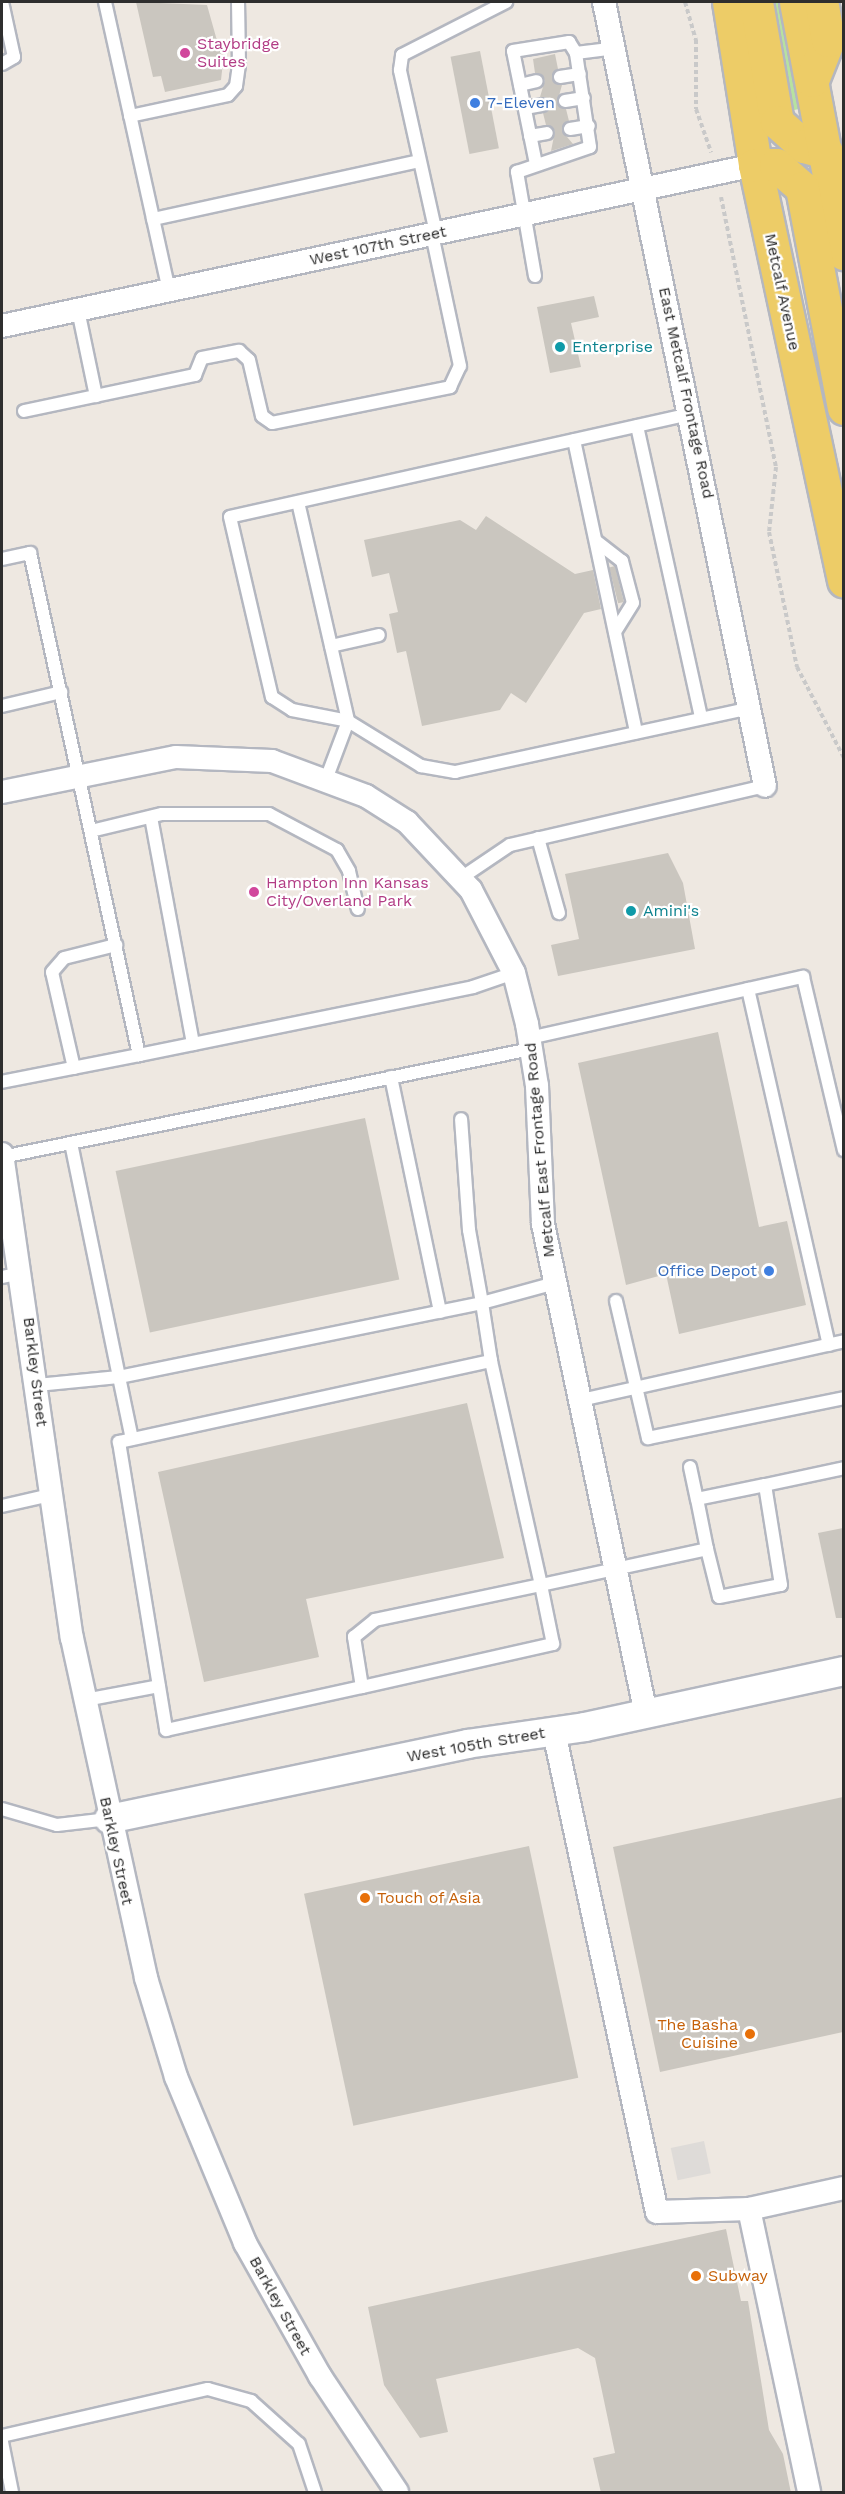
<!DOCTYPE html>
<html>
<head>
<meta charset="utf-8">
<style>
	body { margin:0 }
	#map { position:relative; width:845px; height:2494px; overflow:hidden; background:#eee8e1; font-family:"Work Sans",sans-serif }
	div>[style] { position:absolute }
	.green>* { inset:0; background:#b7e2a0 }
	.plaza>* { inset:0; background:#dedbd8; transform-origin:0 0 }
	.building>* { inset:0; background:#cac6bf; transform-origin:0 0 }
	.path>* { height:4px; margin-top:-2px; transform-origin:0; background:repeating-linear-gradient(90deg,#c9c9c9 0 4.5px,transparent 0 7.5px) }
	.roads { filter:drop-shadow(2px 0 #b4b7c0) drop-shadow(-2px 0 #b4b7c0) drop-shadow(0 2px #b4b7c0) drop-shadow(0 -2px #b4b7c0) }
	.service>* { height:12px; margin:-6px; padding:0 6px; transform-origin:6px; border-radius:6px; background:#fff }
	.minor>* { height:22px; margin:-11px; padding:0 11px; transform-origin:11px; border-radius:11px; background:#fff }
	.tertiary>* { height:28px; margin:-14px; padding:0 14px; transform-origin:14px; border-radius:14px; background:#fff }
	.primary>* { height:33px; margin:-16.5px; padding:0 16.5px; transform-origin:16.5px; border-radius:16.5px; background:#edcc67 }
	.dots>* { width:16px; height:16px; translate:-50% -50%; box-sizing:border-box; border:3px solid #fff; border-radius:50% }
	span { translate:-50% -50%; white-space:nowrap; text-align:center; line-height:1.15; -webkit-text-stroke:4.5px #fff; paint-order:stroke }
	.hotel-label { font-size:16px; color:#b23c85 }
	.left { translate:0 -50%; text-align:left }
	.shop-label { font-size:16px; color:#366cbe }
	.right { translate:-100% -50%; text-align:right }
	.street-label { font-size:16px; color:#2e2e2e }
	.culture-label { font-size:16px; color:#0d838f }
	.food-label { font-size:16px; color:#c56008 }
	.frame { position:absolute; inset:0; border:3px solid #2e2e2e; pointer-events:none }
</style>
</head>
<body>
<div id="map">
	<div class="green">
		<div style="clip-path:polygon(766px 2px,778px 2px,780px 10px,799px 109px,784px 112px)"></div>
	</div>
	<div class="plaza">
		<div style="left:704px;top:2141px;width:33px;height:34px;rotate:78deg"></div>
	</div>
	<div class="building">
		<div style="clip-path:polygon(136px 2px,207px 5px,223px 62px,221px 80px,165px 92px,161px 76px,153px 77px)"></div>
		<div style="left:480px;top:51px;width:99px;height:30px;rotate:79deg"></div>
		<div style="clip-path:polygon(555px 54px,558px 69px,552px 79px,562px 85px,557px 103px,566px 109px,569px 121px,562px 131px,573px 144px,551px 151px,555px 131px,546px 125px,543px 113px,550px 103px,540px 97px,545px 80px,535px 73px,533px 59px)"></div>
		<div style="clip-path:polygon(594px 296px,599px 317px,571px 323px,581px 367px,550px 373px,537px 307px)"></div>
		<div style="clip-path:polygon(486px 516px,575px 574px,593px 570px,601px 609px,584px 613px,526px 703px,511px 693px,500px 710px,422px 726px,406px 651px,397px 653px,389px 614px,398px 612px,389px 573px,372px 577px,364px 540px,460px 520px,476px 530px)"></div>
		<div style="left:615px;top:566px;width:37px;height:6px;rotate:76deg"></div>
		<div style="clip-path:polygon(668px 853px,683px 883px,695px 949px,558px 976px,551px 945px,579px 939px,565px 874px)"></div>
		<div style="clip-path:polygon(718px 1032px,759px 1227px,787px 1221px,806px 1305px,679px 1334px,666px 1274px,626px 1285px,578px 1063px)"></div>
		<div style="left:365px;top:1118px;width:165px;height:255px;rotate:78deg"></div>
		<div style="clip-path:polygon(467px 1403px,504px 1558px,306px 1599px,319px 1657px,204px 1682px,158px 1472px)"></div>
		<div style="clip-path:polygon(843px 1528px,843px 1618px,836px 1618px,818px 1533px)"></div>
		<div style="clip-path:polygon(843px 1797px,843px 2032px,660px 2072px,613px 1847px)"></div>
		<div style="left:529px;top:1846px;width:237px;height:230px;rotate:78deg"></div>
		<div style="clip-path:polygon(726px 2229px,741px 2301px,748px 2301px,769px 2430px,783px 2454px,791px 2493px,601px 2493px,593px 2458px,615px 2453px,595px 2358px,578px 2348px,436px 2379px,448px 2432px,420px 2438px,384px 2385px,368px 2307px)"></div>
	</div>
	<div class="path">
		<div style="left:685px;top:2px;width:40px;rotate:74deg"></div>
		<div style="left:696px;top:40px;width:69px;rotate:90deg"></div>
		<div style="left:696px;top:109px;width:46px;rotate:70.8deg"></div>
		<div style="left:721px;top:197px;width:276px;rotate:78.5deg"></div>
		<div style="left:776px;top:467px;width:65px;rotate:96.1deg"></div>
		<div style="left:769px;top:532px;width:138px;rotate:78.3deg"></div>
		<div style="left:797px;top:667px;width:102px;rotate:62.7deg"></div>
	</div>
	<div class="roads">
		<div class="service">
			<div style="left:105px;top:2px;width:295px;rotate:77.5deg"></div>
			<div style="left:2px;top:64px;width:14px;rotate:-30deg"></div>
			<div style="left:14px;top:57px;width:56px;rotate:-102.3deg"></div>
			<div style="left:560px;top:77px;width:20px;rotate:-9deg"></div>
			<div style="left:520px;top:85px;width:17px;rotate:-13deg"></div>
			<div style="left:565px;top:101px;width:19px;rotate:-9deg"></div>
			<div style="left:525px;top:108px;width:17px;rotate:-10deg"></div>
			<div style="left:130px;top:116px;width:100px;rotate:-12.1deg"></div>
			<div style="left:228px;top:95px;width:12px;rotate:-48deg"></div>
			<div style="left:236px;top:86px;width:22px;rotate:-82deg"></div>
			<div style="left:239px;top:64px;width:62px;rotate:-90.9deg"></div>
			<div style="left:570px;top:129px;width:19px;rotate:-9deg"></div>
			<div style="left:530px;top:136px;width:17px;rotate:-10deg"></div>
			<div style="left:536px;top:164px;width:115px;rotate:-101.5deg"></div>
			<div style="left:513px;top:51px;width:57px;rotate:-9.1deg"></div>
			<div style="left:569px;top:42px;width:13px;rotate:58deg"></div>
			<div style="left:153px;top:219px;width:272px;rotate:-12.3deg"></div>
			<div style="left:436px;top:233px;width:167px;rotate:-102.5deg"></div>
			<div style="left:400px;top:70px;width:15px;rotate:-82deg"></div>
			<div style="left:402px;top:55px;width:117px;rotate:-27deg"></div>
			<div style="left:535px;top:276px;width:106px;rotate:-99.8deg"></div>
			<div style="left:517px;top:172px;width:77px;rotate:-18.9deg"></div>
			<div style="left:590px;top:147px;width:95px;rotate:-98.5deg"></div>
			<div style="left:576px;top:53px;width:38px;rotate:-7deg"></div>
			<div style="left:78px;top:310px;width:88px;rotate:78.2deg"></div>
			<div style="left:24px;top:411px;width:175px;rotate:-11.9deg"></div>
			<div style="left:195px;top:375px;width:18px;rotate:-68deg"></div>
			<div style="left:202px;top:358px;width:38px;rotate:-11deg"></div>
			<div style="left:239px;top:351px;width:13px;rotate:42deg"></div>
			<div style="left:249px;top:360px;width:57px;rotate:76.9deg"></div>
			<div style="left:262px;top:416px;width:12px;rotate:35deg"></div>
			<div style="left:272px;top:423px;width:182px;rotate:-11.4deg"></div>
			<div style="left:450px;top:387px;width:23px;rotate:-65deg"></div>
			<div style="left:460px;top:366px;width:135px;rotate:-102deg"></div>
			<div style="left:690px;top:414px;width:471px;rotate:167.4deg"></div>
			<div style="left:230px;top:517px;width:185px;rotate:76.9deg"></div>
			<div style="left:272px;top:697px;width:24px;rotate:33deg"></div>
			<div style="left:292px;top:710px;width:57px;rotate:11.1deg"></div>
			<div style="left:348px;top:721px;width:86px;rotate:31.7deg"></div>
			<div style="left:421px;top:766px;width:35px;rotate:10deg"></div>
			<div style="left:455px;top:772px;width:304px;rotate:-12.2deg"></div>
			<div style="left:637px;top:426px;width:299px;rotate:77.6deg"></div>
			<div style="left:574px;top:440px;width:299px;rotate:78deg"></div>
			<div style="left:298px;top:502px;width:225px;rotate:77.1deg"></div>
			<div style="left:348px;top:721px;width:60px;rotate:110.6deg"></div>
			<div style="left:596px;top:541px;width:33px;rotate:38deg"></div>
			<div style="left:622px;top:561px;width:43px;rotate:75.3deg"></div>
			<div style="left:633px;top:603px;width:34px;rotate:122deg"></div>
			<div style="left:2px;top:559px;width:29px;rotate:-12deg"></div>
			<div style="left:30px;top:553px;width:514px;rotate:77.75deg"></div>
			<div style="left:139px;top:1055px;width:140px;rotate:168.9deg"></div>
			<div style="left:331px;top:646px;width:49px;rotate:-12.9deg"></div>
			<div style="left:2px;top:706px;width:61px;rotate:-13.3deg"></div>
			<div style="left:151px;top:817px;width:231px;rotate:79.5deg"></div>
			<div style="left:91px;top:831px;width:73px;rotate:-13.5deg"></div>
			<div style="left:162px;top:814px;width:107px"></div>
			<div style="left:269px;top:814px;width:77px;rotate:27.9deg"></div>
			<div style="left:337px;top:850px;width:24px;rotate:60deg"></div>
			<div style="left:349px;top:871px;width:39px;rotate:77deg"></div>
			<div style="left:538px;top:838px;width:78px;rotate:74.4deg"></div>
			<div style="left:461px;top:878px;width:59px;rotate:-34deg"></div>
			<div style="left:510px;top:845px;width:262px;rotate:-13deg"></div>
			<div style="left:748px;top:989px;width:365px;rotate:77.2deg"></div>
			<div style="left:529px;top:1038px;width:281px;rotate:-12.6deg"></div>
			<div style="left:803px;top:977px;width:178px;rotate:76.7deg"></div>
			<div style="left:139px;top:1055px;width:341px;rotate:-11.5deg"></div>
			<div style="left:473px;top:987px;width:43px;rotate:-18.9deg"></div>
			<div style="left:74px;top:1068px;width:98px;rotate:-102.9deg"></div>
			<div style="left:52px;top:972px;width:18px;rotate:-49deg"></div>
			<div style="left:64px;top:958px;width:54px;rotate:-14deg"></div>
			<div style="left:391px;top:1077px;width:240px;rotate:78.2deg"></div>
			<div style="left:71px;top:1143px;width:239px;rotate:78.4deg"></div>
			<div style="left:119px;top:1377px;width:370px;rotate:-11.5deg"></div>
			<div style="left:482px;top:1303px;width:74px;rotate:-100.1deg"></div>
			<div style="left:469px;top:1230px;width:111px;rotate:-94.1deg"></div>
			<div style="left:2px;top:1157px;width:540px;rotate:-11.54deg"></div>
			<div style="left:2px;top:1277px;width:19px;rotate:-12deg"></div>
			<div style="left:616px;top:1301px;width:141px;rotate:76.9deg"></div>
			<div style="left:648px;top:1438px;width:200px;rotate:-11.5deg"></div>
			<div style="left:491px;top:1361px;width:59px;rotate:-98.8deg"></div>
			<div style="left:482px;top:1303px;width:76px;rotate:-15.3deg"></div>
			<div style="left:37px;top:1385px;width:82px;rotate:-5.6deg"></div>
			<div style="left:119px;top:1377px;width:63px;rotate:78.2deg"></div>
			<div style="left:581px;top:1400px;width:270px;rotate:-12.6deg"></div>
			<div style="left:690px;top:1467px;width:33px;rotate:78deg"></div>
			<div style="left:765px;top:1485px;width:81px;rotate:-12.1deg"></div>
			<div style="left:2px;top:1506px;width:49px;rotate:-12.9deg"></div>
			<div style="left:362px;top:1687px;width:51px;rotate:-99.1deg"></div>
			<div style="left:354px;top:1637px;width:27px;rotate:-39deg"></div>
			<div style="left:375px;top:1620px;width:170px;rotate:-11.9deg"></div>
			<div style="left:541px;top:1585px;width:230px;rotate:-102.6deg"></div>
			<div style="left:491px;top:1361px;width:381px;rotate:167.7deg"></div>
			<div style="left:119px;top:1442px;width:292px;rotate:80.7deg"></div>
			<div style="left:166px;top:1730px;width:201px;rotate:-12.4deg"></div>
			<div style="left:362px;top:1687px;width:196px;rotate:-12.7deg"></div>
			<div style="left:553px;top:1644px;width:60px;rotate:-101.5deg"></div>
			<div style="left:541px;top:1585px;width:170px;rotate:-12.2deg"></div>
			<div style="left:707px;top:1549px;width:49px;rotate:76deg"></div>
			<div style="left:719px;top:1597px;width:63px;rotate:-11deg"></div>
			<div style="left:781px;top:1585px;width:101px;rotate:-99.1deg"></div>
			<div style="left:765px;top:1485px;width:69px;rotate:168.4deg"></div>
			<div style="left:697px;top:1499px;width:51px;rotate:78.7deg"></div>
			<div style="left:85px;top:1700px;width:75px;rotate:-10.7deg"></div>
			<div style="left:2px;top:1809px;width:57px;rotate:16.2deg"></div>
			<div style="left:57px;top:1825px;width:52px;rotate:-6.6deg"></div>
			<div style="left:2px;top:2436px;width:211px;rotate:-12.9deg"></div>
			<div style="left:208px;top:2389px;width:45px;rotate:15.6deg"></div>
			<div style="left:251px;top:2401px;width:64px;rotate:41.9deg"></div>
			<div style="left:299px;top:2444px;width:51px;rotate:71.6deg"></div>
			<div style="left:2px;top:2442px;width:51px;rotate:78.7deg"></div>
		</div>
		<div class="minor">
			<div style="left:604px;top:2px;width:800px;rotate:78.4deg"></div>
			<div style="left:2px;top:326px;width:770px;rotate:-12.07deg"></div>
			<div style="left:2px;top:792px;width:177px;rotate:-11.4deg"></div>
			<div style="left:176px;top:757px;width:96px;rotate:2.4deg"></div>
			<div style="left:272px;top:761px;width:100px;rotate:20.4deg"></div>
			<div style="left:366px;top:796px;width:49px;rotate:32.4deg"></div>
			<div style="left:407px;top:822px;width:93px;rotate:46.7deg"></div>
			<div style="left:471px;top:890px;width:93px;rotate:62.6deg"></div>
			<div style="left:514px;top:973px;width:53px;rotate:75.7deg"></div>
			<div style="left:527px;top:1024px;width:63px;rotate:80.8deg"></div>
			<div style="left:537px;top:1086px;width:138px;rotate:87.5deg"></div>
			<div style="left:543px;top:1224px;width:501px;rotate:78.13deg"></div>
			<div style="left:2px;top:1154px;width:489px;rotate:81.8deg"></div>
			<div style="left:72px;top:1638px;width:348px;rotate:77.7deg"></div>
			<div style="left:146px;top:1978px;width:103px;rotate:73.1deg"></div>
			<div style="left:176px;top:2077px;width:180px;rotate:67.4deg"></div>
			<div style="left:245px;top:2243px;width:153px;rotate:60.6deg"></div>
			<div style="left:320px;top:2376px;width:139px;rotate:56.4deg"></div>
			<div style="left:554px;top:1732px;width:491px;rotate:77.9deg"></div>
			<div style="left:657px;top:2212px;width:92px;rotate:-1.9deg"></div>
			<div style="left:749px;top:2209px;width:97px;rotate:-12.5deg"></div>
			<div style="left:749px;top:2209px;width:289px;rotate:78deg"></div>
		</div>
		<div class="tertiary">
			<div style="left:109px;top:1819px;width:366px;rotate:-11.8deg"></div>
			<div style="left:467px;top:1744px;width:119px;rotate:-8.2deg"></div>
			<div style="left:585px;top:1727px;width:265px;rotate:-12.2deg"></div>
		</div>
		<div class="primary">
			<div style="left:729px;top:2px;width:165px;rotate:80.9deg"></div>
			<div style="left:755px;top:165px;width:425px;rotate:77.9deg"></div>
			<div style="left:756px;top:2px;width:122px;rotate:80.1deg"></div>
			<div style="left:777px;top:122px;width:36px;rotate:42deg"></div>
			<div style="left:804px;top:146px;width:23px;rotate:15deg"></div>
			<div style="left:796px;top:2px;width:256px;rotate:79.2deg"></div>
			<div style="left:812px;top:80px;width:43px;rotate:-68.2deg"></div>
			<div style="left:828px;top:40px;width:39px;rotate:-100deg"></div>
			<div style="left:755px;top:165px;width:21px"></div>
			<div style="left:776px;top:165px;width:35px;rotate:41deg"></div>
			<div style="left:802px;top:188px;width:224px;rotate:79.2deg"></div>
		</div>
	</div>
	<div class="dots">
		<div style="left:185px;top:53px;background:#d1479c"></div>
		<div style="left:475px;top:103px;background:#3f7fe0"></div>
		<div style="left:560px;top:347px;background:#0f9aa8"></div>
		<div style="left:254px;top:892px;background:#d1479c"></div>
		<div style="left:631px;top:911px;background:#0f9aa8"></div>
		<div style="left:769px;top:1271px;background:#3f7fe0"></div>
		<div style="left:365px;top:1898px;background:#e8710a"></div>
		<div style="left:750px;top:2034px;background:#e8710a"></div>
		<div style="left:696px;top:2276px;background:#e8710a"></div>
	</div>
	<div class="hotel-label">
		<span class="left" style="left:197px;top:53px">Staybridge<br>Suites</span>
		<span class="left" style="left:266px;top:892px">Hampton Inn Kansas<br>City/Overland Park</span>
	</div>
	<div class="shop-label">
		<span class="left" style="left:487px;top:103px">7-Eleven</span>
		<span class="right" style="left:757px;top:1271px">Office Depot</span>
	</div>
	<div class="street-label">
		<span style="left:378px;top:246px;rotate:-12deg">West 107th Street</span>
		<span style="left:782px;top:292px;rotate:78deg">Metcalf Avenue</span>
		<span style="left:686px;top:393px;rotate:78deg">East Metcalf Frontage Road</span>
		<span style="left:540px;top:1150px;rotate:-95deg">Metcalf East Frontage Road</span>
		<span style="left:35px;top:1372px;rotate:83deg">Barkley Street</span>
		<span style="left:476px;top:1745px;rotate:-10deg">West 105th Street</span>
		<span style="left:116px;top:1851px;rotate:78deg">Barkley Street</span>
		<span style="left:280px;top:2306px;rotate:61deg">Barkley Street</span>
	</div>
	<div class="culture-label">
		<span class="left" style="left:572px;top:347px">Enterprise</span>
		<span class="left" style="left:643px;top:911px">Amini's</span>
	</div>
	<div class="food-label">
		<span class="left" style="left:377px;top:1898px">Touch of Asia</span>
		<span class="right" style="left:738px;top:2034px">The Basha<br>Cuisine</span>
		<span class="left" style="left:708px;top:2276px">Subway</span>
	</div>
	<div class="frame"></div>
</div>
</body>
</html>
